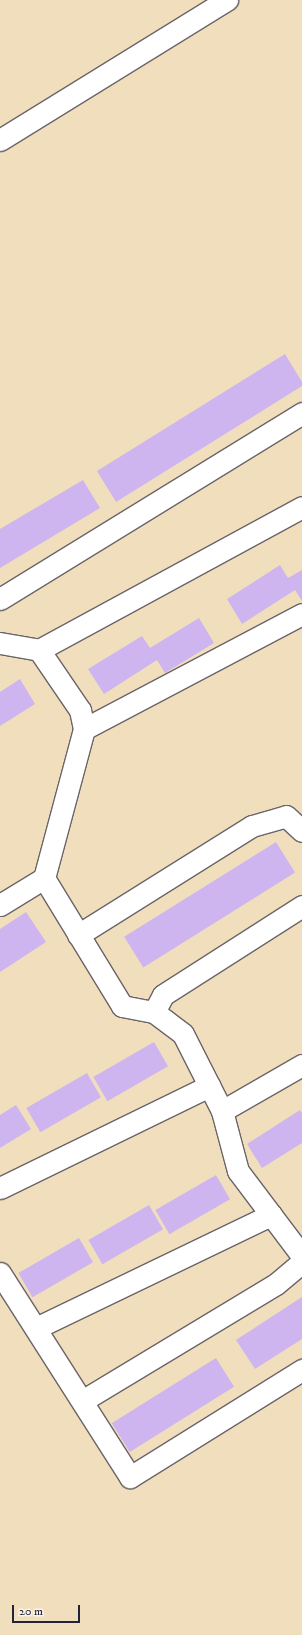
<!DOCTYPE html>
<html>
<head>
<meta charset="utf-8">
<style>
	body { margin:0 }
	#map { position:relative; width:302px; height:1635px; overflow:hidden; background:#f0debd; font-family:"IM FELL DW Pica",serif }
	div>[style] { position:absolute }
	.building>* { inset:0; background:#cfb5ef; transform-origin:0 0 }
	.roads { filter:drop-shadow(1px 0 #6a6468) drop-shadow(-1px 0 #6a6468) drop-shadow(0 1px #6a6468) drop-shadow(0 -1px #6a6468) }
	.minor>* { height:21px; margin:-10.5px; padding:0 10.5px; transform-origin:10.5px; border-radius:10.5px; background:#fff }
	span { translate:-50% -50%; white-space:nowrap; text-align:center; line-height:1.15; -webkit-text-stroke:4px #fcf5e5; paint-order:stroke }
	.scale { position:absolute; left:12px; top:1605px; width:68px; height:18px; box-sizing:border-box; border:2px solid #22223b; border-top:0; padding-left:5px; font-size:12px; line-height:14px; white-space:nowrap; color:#22223b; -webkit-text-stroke:3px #fcf5e5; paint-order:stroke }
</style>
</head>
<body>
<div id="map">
	<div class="building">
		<div style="clip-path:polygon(285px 354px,302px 382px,302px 386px,116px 502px,97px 471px)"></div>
		<div style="clip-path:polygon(83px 480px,100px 508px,0 568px,0 529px)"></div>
		<div style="clip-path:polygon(280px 565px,288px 578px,302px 570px,302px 601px,295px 590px,242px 624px,227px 599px)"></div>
		<div style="clip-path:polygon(199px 618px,214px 643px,165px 673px,157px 660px,104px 694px,88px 669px,142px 636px,150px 648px)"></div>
		<div style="clip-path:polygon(20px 679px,35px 704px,0 726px,0 692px)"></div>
		<div style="left:276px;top:842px;width:36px;height:179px;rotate:58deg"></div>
		<div style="clip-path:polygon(26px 912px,46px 942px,0 972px,0 929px)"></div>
		<div style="left:154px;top:1042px;width:28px;height:70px;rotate:60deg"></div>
		<div style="left:87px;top:1073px;width:28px;height:70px;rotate:60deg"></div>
		<div style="clip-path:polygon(16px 1105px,31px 1129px,0 1148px,0 1115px)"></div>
		<div style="clip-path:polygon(300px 1110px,302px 1113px,302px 1143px,262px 1168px,247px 1144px)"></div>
		<div style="left:216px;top:1175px;width:28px;height:70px;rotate:60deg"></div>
		<div style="left:149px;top:1205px;width:28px;height:70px;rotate:60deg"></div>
		<div style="left:79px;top:1238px;width:28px;height:70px;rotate:60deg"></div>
		<div style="clip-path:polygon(302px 1297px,302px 1339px,255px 1369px,236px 1340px)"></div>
		<div style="left:216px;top:1358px;width:34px;height:123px;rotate:58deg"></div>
	</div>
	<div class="roads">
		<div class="minor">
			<div style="left:0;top:140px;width:267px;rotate:-31.7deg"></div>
			<div style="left:0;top:599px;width:355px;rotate:-31.6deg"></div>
			<div style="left:0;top:643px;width:40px;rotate:10deg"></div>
			<div style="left:39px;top:650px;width:73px;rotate:55.7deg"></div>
			<div style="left:80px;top:710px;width:19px;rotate:78deg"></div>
			<div style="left:84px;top:729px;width:154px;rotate:105deg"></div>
			<div style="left:44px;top:878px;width:150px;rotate:58.6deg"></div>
			<div style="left:122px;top:1006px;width:33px;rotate:11deg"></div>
			<div style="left:154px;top:1012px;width:36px;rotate:37deg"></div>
			<div style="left:183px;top:1034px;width:86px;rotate:63.1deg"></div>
			<div style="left:222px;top:1111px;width:62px;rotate:75.1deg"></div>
			<div style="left:238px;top:1171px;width:106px;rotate:53deg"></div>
			<div style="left:39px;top:650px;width:299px;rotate:-28.5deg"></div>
			<div style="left:84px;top:729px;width:246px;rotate:-27.8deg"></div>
			<div style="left:0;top:905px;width:52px;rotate:-31.5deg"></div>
			<div style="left:78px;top:935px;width:205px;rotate:-32.1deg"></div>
			<div style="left:252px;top:826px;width:35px;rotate:-16deg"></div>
			<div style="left:286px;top:816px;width:22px;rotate:43deg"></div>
			<div style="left:154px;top:1012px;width:19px;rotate:-62deg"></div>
			<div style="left:163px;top:995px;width:165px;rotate:-32.6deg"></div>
			<div style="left:222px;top:1111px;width:92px;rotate:-29.9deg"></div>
			<div style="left:0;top:1188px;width:233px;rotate:-26deg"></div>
			<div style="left:0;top:1273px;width:242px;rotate:57.5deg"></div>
			<div style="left:130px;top:1477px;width:203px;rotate:-31.9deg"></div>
			<div style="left:36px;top:1328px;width:261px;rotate:-25.7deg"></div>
			<div style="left:82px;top:1401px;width:227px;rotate:-31.1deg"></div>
			<div style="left:276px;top:1284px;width:34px;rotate:-40deg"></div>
		</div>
	</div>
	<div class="scale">20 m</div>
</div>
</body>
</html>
